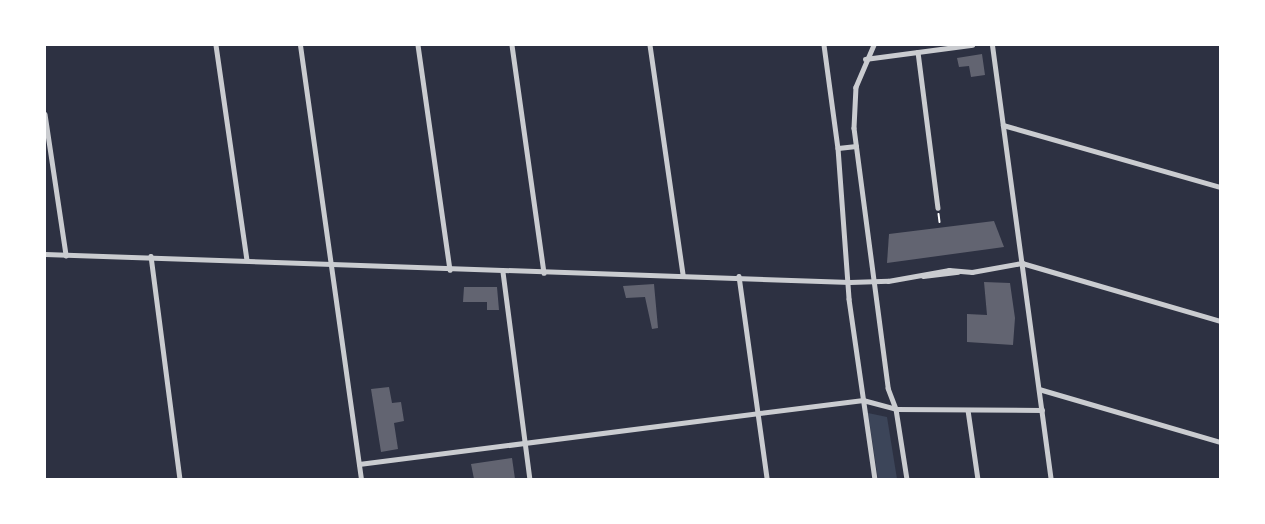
<!DOCTYPE html>
<html>
<head>
<meta charset="utf-8">
<style>
	body { margin:0 }
	#map { position:relative; width:1265px; height:524px; overflow:hidden; background:#2d3142; font-family:"PT Serif",serif }
	div>[style] { position:absolute }
	[style*='--x'] { left:calc(var(--x)*1px); top:calc(var(--y)*1px); width:calc(var(--w)*1px); rotate:calc(var(--a)*1deg) }
	.green>* { inset:0; background:#3c4559 }
	.building>* { inset:0; background:#626471 }
	.path>* { height:1.5px; margin:-0.75px; padding:0 0.75px; transform-origin:0.75px; border-radius:0.75px; background:#fff }
	.minor>* { height:4.5px; margin:-2.25px; padding:0 2.25px; transform-origin:2.25px; border-radius:2.25px; background:#caccd0 }
	.tertiary>* { height:5px; margin:-2.5px; padding:0 2.5px; transform-origin:2.5px; border-radius:2.5px; background:#caccd0 }
	span { translate:-50% -50%; white-space:nowrap; text-align:center; line-height:1.15; -webkit-text-stroke:4.5px #fff; paint-order:stroke }
	.frame { position:absolute; inset:0; border:46px solid #fff; pointer-events:none }
</style>
</head>
<body>
<div id="map">
	<div class="green">
		<i style="clip-path:polygon(868px 413px,887px 417px,897px 479px,878px 479px)"></i>
	</div>
	<div class="building">
		<i style="clip-path:polygon(982px 54px,985px 75px,971px 77px,969px 66px,959px 67px,957px 58px)"></i>
		<i style="clip-path:polygon(994px 221px,1004px 247px,887px 263px,889px 234px)"></i>
		<i style="clip-path:polygon(984px 282px,1010px 283px,1015px 318px,1013px 345px,967px 342px,967px 314px,987px 315px)"></i>
		<i style="clip-path:polygon(654px 284px,658px 328px,652px 329px,645px 297px,626px 298px,623px 286px)"></i>
		<i style="clip-path:polygon(464px 287px,497px 287px,499px 310px,487px 310px,487px 302px,463px 302px)"></i>
		<i style="clip-path:polygon(389px 387px,392px 403px,401px 402px,404px 421px,394px 423px,398px 449px,381px 452px,371px 389px)"></i>
		<i style="clip-path:polygon(512px 458px,515px 479px,474px 479px,471px 464px)"></i>
	</div>
	<div class="path">
		<i style="--x:939;--y:214;--w:8;--a:83"></i>
	</div>
	<div class="minor">
		<i style="--x:216;--y:45;--w:216;--a:81.8"></i>
		<i style="--x:418;--y:45;--w:227;--a:81.9"></i>
		<i style="--x:512;--y:45;--w:230;--a:82"></i>
		<i style="--x:650;--y:45;--w:232;--a:81.8"></i>
		<i style="--x:824;--y:45;--w:104;--a:82.3"></i>
		<i style="--x:838;--y:148;--w:151;--a:85.8"></i>
		<i style="--x:849;--y:299;--w:182;--a:81.8"></i>
		<i style="--x:874;--y:45;--w:46;--a:113.2"></i>
		<i style="--x:856;--y:87;--w:41;--a:92.8"></i>
		<i style="--x:854;--y:128;--w:262;--a:82.5"></i>
		<i style="--x:888;--y:388;--w:22;--a:69"></i>
		<i style="--x:896;--y:409;--w:71;--a:81.1"></i>
		<i style="--x:918;--y:52;--w:157;--a:82.7"></i>
		<i style="--x:865;--y:59;--w:108;--a:-7.5"></i>
		<i style="--x:45;--y:114;--w:143;--a:81.5"></i>
		<i style="--x:1003;--y:125;--w:226;--a:15.9"></i>
		<i style="--x:838;--y:148;--w:18;--a:-6"></i>
		<i style="--x:45;--y:254;--w:805;--a:1.99"></i>
		<i style="--x:850;--y:282;--w:38;--a:-2"></i>
		<i style="--x:888;--y:281;--w:62;--a:-10.2"></i>
		<i style="--x:949;--y:270;--w:23;--a:5"></i>
		<i style="--x:972;--y:272;--w:51;--a:-10.2"></i>
		<i style="--x:1022;--y:263;--w:206;--a:16.3"></i>
		<i style="--x:151;--y:256;--w:225;--a:82.6"></i>
		<i style="--x:503;--y:272;--w:209;--a:82.6"></i>
		<i style="--x:739;--y:276;--w:205;--a:82.1"></i>
		<i style="--x:923;--y:276;--w:35;--a:-7"></i>
		<i style="--x:1039;--y:389;--w:189;--a:16.3"></i>
		<i style="--x:968;--y:410;--w:70;--a:81.8"></i>
		<i style="--x:359;--y:464;--w:508;--a:-7.24"></i>
		<i style="--x:863;--y:400;--w:34;--a:15"></i>
		<i style="--x:896;--y:409;--w:146;--a:0.4"></i>
	</div>
	<div class="tertiary">
		<i style="--x:300;--y:45;--w:438;--a:82"></i>
		<i style="--x:992;--y:45;--w:438;--a:82.3"></i>
	</div>
	<div class="frame"></div>
</div>
</body>
</html>
